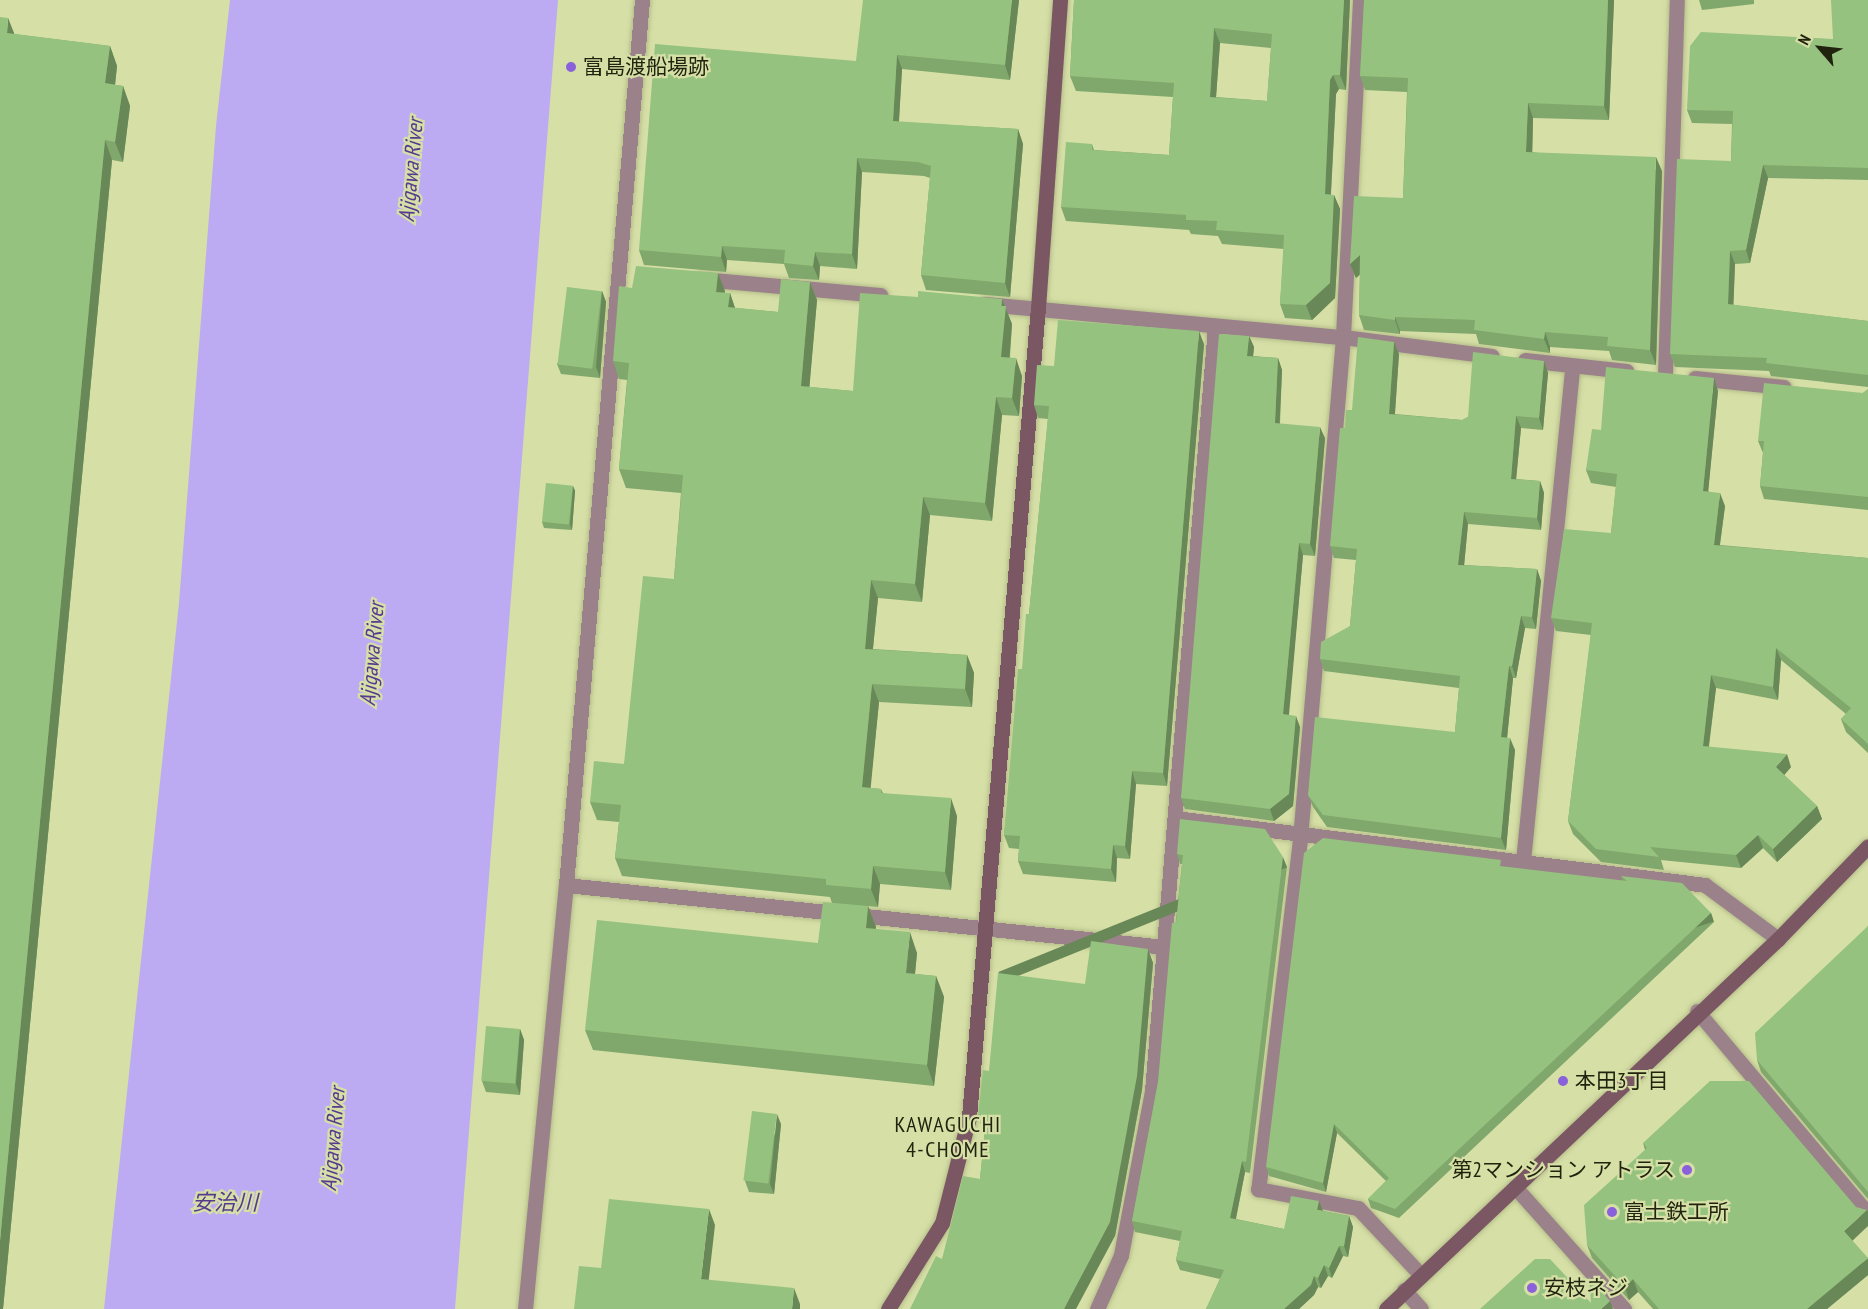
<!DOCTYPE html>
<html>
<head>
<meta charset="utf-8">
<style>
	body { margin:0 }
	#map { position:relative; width:1868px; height:1309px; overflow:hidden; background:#d6dfa6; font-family:"PT Sans Narrow","Noto Sans JP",sans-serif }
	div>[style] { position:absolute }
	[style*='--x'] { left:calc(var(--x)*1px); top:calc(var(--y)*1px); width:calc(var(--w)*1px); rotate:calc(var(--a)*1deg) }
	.water>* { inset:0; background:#bcaaf3 }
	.roads { filter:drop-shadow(0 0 2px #b5bd8a) drop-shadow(0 0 2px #b5bd8a) }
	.street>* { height:15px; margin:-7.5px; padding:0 7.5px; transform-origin:7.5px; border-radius:7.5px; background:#9a818a }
	.secondary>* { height:15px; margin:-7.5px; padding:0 7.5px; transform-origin:7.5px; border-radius:7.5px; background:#7b5764 }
	.wall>* { inset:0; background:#80a76c }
	.shaded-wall>* { inset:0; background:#688858; transform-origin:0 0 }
	.building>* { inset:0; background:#95c27e; transform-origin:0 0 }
	.dots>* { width:16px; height:16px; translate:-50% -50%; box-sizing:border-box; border:3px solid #d6dfa6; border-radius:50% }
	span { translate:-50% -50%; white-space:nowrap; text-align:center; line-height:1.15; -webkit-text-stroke:4.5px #d6dfa6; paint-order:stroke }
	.poi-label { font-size:21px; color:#20230d }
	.left { translate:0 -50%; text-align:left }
	.right { translate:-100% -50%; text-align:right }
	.water-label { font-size:22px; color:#563a8f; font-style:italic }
	.neighbourhood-label { font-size:22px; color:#20230d; letter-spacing:1.5px }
	.north { position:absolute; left:1790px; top:18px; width:60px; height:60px; -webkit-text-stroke:4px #d6dfa6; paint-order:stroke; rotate:298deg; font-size:16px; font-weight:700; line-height:24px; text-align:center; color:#20230d }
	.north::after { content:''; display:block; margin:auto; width:21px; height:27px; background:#20230d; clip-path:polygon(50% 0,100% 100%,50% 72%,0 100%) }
</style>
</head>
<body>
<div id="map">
	<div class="water">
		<i style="clip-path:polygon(230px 0,558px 0,455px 1309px,104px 1309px,179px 603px,216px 126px)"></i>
	</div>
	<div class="roads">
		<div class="street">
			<i style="--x:1360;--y:0;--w:337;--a:92.9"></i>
			<i style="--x:1343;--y:337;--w:496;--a:94.9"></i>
			<i style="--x:1301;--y:831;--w:361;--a:96.8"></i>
			<i style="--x:1258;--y:1189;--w:102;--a:10.8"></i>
			<i style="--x:1358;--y:1208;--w:92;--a:46.8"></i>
			<i style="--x:701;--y:279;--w:180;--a:5.1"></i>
			<i style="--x:985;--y:304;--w:360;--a:5.3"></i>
			<i style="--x:1343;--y:337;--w:150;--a:7.3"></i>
			<i style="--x:1525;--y:360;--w:102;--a:6.2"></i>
			<i style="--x:1665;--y:375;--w:375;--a:-88.2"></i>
			<i style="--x:1695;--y:378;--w:89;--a:5.8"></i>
			<i style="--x:1175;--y:818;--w:534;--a:7.2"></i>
			<i style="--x:1705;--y:885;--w:91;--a:36.5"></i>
			<i style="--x:1523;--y:861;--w:497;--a:-84.3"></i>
			<i style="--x:566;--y:885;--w:602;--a:5.91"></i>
			<i style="--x:1697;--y:1011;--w:265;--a:49.9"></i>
			<i style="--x:1515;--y:1187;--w:164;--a:48.2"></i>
			<i style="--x:1404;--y:1290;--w:25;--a:48"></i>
			<i style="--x:525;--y:1309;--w:426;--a:-84.5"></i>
			<i style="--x:566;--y:885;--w:888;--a:-85.09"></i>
			<i style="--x:1097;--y:1309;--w:59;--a:-66"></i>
			<i style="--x:1121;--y:1255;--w:167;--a:-79.3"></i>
			<i style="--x:1152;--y:1091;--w:767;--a:-85.29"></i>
		</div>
		<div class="secondary">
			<i style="--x:888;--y:1309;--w:102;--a:-57.9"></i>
			<i style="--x:942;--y:1223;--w:109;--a:-75.7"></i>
			<i style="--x:969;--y:1117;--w:812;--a:-85.13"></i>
			<i style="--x:1038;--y:308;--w:309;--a:-85.9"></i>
			<i style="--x:1386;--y:1309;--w:539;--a:-43.35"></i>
			<i style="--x:1778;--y:939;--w:129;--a:-45.9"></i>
		</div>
	</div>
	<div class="wall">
		<i style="clip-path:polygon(1019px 0,1010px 80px,902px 69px,899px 122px,1018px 129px,1023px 144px,1010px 297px,926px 290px,921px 275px,930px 178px,924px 176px,862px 172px,857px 269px,820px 266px,819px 280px,789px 278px,784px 264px,727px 260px,726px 272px,644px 265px,639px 250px,856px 61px)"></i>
		<i style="clip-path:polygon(evenodd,1074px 0,1350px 0,1346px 90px,1339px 89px,1336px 94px,1331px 195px,1334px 195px,1340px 209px,1335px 298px,1312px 320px,1285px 318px,1280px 304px,1284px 249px,1222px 244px,1218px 236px,1191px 234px,1189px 230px,1066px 221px,1061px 207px,1092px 144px,1094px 150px,1169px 155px,1173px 97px,1076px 91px,1070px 76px,1074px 0,1220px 43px,1271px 48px,1267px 101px,1216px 97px,1220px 43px)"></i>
		<i style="clip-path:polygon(1364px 0,1614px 0,1609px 120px,1533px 118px,1532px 152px,1662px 171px,1656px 365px,1612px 360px,1609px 351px,1550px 347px,1550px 353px,1479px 344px,1476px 334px,1400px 331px,1400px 334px,1364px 330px,1359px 315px,1360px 275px,1356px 278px,1350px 264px,1403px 198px,1407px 92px,1365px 90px,1360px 76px)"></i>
		<i style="clip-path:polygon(1699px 0,1754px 0,1754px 4px,1702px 10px)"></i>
		<i style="clip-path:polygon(1868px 0,1868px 180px,1768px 178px,1750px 263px,1735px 264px,1733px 305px,1868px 321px,1868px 387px,1771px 376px,1769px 371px,1675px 367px,1670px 354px,1731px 161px,1732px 124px,1692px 123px,1687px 110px,1833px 39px)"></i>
		<i style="clip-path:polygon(8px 18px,14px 34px,110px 46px,117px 66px,115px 85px,123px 86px,130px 106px,123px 162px,112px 160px,3px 1309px,0 1309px)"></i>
		<i style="clip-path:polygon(718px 273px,724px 293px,730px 293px,735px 308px,778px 312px,810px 282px,817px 300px,809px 387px,853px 391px,918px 297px,1002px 299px,1012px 324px,1010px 357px,1022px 376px,1019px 416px,1002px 415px,992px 521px,930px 515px,922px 602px,878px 598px,873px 649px,967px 655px,974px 673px,972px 707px,879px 702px,870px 788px,881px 789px,883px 793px,957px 816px,951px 890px,880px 884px,878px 907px,868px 906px,876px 927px,875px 929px,917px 953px,915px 974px,936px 976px,944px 997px,934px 1086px,593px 1050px,585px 1030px,818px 943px,832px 903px,830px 897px,622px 876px,615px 858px,619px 822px,597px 820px,590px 802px,624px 764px,674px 579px,681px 493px,626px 488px,619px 469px,627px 380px,619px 379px,613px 361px,632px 288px)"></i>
		<i style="clip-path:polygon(602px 291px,606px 302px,600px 378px,561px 374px,557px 364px)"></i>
		<i style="clip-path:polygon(1249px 336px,1254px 347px,1253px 356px,1278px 358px,1282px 370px,1280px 424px,1325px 438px,1315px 556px,1303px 555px,1292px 674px,1288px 715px,1300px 727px,1293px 806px,1274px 821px,1185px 809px,1181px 798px)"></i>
		<i style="clip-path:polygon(1394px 342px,1399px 354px,1395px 414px,1462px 420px,1468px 417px,1544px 361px,1548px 373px,1543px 430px,1521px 428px,1516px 479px,1540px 481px,1544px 493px,1541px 530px,1468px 524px,1464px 565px,1537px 569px,1541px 581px,1536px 629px,1525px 628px,1516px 678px,1513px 678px,1507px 738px,1515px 750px,1506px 850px,1327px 827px,1313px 807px,1308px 795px,1455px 732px,1459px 688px,1324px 671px,1320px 659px,1350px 626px,1356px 560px,1334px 558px,1330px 546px,1345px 428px,1352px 410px)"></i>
		<i style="clip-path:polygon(1204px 344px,1167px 786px,1136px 784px,1130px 859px,1117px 858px,1116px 882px,1023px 874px,1018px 861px,1019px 849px,1009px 848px,1004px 835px,1029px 614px,1048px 419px,1038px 418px,1034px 405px,1054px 366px)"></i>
		<i style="clip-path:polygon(1868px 389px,1868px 510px,1764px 499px,1760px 486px,1763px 453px,1758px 441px,1863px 393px)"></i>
		<i style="clip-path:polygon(1718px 391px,1708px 491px,1725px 506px,1720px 545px,1868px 558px,1868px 753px,1846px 732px,1841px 719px,1846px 714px,1781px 660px,1778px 700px,1716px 688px,1709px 747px,1791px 767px,1784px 775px,1817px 806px,1822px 819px,1777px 862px,1763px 848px,1741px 868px,1661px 860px,1664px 870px,1601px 862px,1573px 834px,1568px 821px,1591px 635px,1556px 631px,1551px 618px,1611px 533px,1616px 487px,1591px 483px,1586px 470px,1601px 430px)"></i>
		<i style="clip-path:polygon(573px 486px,575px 491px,572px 530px,544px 528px,542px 522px)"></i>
		<i style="clip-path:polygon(1177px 854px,1287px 867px,1250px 1173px,1245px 1172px,1236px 1219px,1284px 1229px,1323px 1211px,1349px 1216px,1353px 1227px,1348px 1257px,1343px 1256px,1332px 1278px,1328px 1276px,1321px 1288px,1318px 1287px,1314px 1295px,1299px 1309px,1206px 1309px,1220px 1279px,1180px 1270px,1176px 1260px,1180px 1241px,1135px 1232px,1132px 1221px,1158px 1082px,1182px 864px,1180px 864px)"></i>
		<i style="clip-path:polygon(1503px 867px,1623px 881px,1621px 876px,1711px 913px,1714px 922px,1399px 1218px,1371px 1208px,1368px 1199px,1386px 1181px,1337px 1133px,1326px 1192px,1269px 1176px,1266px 1167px)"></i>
		<i style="clip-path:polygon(1868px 926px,1868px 1199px,1761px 1072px,1757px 1060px)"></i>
		<i style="clip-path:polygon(1148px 949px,1153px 963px,1142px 1090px,1115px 1236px,942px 1259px,980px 1179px,985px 1130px,983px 1129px,978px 1116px,989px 1071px,1085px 984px)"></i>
		<i style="clip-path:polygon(520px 1029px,524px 1040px,520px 1095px,486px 1092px,482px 1081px)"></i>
		<i style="clip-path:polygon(781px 1124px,774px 1194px,749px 1192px,745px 1181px)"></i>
		<i style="clip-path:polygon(1643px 1143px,1852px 1240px,1868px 1275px,1827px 1309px,1653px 1309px,1638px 1292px,1629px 1300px,1592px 1258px,1587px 1245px,1645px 1150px)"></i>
	</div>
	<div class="shaded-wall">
		<i style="clip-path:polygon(1012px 0,1019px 0,1010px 80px,1005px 65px)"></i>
		<i style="clip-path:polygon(1344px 0,1350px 0,1346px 90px,1340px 75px)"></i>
		<i style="clip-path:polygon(1608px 0,1614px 0,1609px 120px,1604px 106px)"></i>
		<i style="clip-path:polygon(8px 18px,16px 38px,7px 33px)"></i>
		<i style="clip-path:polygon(1214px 28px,1220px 43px,1215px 111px,1210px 97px)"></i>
		<i style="clip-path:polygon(110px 46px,117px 66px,113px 104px,105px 83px)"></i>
		<i style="clip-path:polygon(897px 55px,902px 69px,898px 136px,893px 121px)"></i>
		<i style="clip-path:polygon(1333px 75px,1339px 89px,1336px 94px,1330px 209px,1325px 194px,1330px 80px)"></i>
		<i style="clip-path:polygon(123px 86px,130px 106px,123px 162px,115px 142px)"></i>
		<i style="clip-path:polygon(1528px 103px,1533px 118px,1532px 166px,1526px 152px)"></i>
		<i style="clip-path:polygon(1018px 129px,1023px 144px,1010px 297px,1005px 283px)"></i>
		<i style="clip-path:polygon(105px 140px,112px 160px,3px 1309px,0 1309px,0 1241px)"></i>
		<i style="clip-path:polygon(1656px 157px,1662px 171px,1656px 365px,1650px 350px)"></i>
		<i style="clip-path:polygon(857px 158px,862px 172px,857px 269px,852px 254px)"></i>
		<i style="clip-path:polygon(1763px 165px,1768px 178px,1750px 263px,1746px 250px)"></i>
		<i style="clip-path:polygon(1334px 195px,1340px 209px,1335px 298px,1312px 320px,1306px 305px)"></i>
		<i style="clip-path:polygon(722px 246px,727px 260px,726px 272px,721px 257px)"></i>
		<i style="clip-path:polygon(1730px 251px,1735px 264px,1733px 317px,1728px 304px)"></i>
		<i style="clip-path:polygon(815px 252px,820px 266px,819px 280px,813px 266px)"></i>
		<i style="clip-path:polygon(1360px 255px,1365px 269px,1356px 278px,1350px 264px)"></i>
		<i style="clip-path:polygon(718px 273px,725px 291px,723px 310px,716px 292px)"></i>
		<i style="clip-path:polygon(810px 282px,817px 300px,808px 404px,801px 386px)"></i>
		<i style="clip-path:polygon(602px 291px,606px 302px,600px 378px,596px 367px)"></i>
		<i style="clip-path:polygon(730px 293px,736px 311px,728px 307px)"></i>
		<i style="clip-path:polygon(1002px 299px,1012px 324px,1008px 375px,1001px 357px)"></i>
		<i style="clip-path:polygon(1395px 317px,1400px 331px,1400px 334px,1395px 320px)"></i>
		<i style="clip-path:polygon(1199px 331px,1204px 344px,1167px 786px,1163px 773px)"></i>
		<i style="clip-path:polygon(1545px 332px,1550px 347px,1550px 353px,1544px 339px)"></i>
		<i style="clip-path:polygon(1249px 336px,1254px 347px,1252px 367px,1247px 356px)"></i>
		<i style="clip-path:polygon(1394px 342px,1399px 354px,1394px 426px,1389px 414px)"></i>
		<i style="clip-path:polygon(1016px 358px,1022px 376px,1019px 416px,1012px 398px)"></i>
		<i style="clip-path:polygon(1278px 358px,1282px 370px,1279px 435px,1275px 423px)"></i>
		<i style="clip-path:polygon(1544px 361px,1548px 373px,1543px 430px,1539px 418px)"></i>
		<i style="clip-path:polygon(1714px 378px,1718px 391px,1707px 504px,1703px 491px)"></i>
		<i style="clip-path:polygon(996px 397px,1002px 415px,992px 521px,985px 503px)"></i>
		<i style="clip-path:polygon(1516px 416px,1521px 428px,1515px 491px,1511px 479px)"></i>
		<i style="clip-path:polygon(1320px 427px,1325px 438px,1315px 556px,1310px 544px)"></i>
		<i style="clip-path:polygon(1540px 481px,1544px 493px,1541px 530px,1537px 518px)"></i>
		<i style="clip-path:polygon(573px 486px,575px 491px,572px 530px,570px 525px)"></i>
		<i style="clip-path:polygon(1720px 493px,1725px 506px,1718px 558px,1714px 545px)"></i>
		<i style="clip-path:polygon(923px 497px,930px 515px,922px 602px,915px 584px)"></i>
		<i style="clip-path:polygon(1464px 512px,1468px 524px,1463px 577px,1458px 565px)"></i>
		<i style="clip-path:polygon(1299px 543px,1303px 555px,1288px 726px,1283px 714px)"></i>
		<i style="clip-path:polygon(1537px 569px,1541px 581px,1536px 629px,1532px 617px)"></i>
		<i style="clip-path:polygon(871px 580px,878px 598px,871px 667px,865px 649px)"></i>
		<i style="clip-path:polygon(1521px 616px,1525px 628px,1516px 678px,1512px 666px)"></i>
		<i style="clip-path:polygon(1776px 648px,1781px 660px,1778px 700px,1773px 687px)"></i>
		<i style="clip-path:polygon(967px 655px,974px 673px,972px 707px,965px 689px)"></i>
		<i style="clip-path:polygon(1509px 666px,1513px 678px,1506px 749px,1501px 737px)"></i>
		<i style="clip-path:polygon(1711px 675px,1716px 688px,1707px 759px,1703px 746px)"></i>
		<i style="clip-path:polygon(872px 684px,879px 702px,869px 805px,862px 787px)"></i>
		<i style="clip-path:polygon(1296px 716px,1300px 727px,1293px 806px,1274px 821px,1270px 809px)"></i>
		<i style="clip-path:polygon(1510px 738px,1515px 750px,1506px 850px,1501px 838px)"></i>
		<i style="clip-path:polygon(1787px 754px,1791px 767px,1780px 780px,1776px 767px)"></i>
		<i style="clip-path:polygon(1132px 771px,1136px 784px,1130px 859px,1125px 846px)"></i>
		<i style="clip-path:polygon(951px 798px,957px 816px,951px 890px,945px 872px)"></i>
		<i style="clip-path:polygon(1817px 806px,1822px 819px,1777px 862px,1773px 849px)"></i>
		<i style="clip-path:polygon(1758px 835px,1763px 848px,1741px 868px,1736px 855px)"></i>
		<i style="clip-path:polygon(1113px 845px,1117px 858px,1116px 882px,1111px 869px)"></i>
		<i style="left:1283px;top:857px;width:11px;height:307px;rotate:68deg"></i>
		<i style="clip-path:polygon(873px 866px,880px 884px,878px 907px,871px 889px)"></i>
		<i style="clip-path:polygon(868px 906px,876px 927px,873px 948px,866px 928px)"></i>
		<i style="left:1711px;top:913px;width:9px;height:433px;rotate:72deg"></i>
		<i style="clip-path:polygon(910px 932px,917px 953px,913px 994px,906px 973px)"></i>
		<i style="clip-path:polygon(1148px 949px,1153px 963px,1142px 1090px,1115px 1236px,1076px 1309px,1064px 1309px)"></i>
		<i style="clip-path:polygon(936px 976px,944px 997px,934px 1086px,927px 1065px)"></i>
		<i style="clip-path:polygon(520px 1029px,524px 1040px,520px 1095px,516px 1084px)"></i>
		<i style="clip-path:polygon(777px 1114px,781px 1124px,774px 1194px,770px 1184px)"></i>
		<i style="clip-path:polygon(1334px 1124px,1337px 1133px,1326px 1192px,1323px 1183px)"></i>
		<i style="clip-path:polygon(1242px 1161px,1245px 1172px,1234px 1228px,1230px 1218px)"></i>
		<i style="clip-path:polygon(1319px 1201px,1323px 1211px,1317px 1210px)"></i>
		<i style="clip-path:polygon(709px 1209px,715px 1225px,707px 1295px,701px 1279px)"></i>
		<i style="clip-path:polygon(1867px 1210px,1868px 1212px,1868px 1226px,1849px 1244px,1844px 1231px)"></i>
		<i style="clip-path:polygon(1349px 1216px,1353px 1227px,1348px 1257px,1344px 1246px)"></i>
		<i style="clip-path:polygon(1339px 1246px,1343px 1256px,1332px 1278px,1329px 1268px)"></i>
		<i style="clip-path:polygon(1868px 1258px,1868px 1275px,1827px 1309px,1807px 1309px)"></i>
		<i style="clip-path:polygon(1324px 1265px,1328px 1276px,1321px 1288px,1318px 1278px)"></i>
		<i style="clip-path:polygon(1314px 1276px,1318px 1287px,1314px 1295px,1299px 1309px,1284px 1309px)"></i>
		<i style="clip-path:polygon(1633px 1279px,1638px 1292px,1629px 1300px,1625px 1287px)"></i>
		<i style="clip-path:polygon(794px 1288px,800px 1304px,800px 1309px,792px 1309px)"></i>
		<i style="clip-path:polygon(1610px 1301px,1613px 1309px,1601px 1309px)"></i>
	</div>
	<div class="building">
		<i style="clip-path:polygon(863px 0,1012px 0,1005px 65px,897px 55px,893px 121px,1018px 129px,1005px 283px,921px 275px,931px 166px,918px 162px,857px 158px,852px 254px,815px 252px,813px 266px,784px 263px,785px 250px,722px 246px,721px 257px,639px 250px,655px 44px,856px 61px)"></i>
		<i style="clip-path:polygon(evenodd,1074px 0,1344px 0,1340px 75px,1333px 75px,1330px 80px,1325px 194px,1334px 195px,1330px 283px,1306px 305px,1280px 304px,1284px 235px,1216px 230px,1217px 221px,1186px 220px,1186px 215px,1061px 207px,1066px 142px,1092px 144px,1092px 150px,1169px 155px,1174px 83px,1070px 76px,1074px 0,1214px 28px,1272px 34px,1267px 101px,1210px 97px,1214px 28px)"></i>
		<i style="clip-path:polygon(1364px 0,1608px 0,1604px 106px,1528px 103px,1526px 152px,1656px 157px,1650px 350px,1607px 346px,1608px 337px,1545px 332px,1544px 339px,1474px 330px,1475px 320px,1395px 317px,1395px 320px,1359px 315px,1360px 255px,1350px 264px,1354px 196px,1403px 198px,1408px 78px,1360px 76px)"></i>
		<i style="clip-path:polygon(1831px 0,1868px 0,1868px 168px,1763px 165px,1746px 250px,1730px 251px,1728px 304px,1868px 321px,1868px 375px,1766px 363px,1767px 358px,1670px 354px,1677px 159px,1731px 161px,1733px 111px,1687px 110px,1690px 46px,1701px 32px,1833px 39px)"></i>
		<i style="clip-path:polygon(0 17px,8px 18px,7px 33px,110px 46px,105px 83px,123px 86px,115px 142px,105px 140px,0 1241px)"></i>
		<i style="clip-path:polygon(636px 266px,718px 273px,716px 292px,730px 293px,728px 307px,778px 312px,781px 279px,810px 282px,801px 386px,853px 391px,860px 293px,918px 297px,918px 291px,1002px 299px,1001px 306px,1006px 306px,1001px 357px,1016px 358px,1012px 398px,996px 397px,985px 503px,923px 497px,915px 584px,871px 580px,865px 649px,967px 655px,965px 689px,872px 684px,862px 787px,881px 789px,881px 793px,951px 798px,945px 872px,873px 866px,871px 889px,826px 885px,826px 879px,615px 858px,621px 805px,590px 802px,594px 761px,624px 764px,643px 576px,674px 579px,683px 475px,619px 469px,629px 363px,613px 361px,619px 286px,632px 288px)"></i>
		<i style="left:567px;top:287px;width:35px;height:78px;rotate:7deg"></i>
		<i style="clip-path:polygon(1058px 320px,1199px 331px,1163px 773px,1132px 771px,1125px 846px,1113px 845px,1111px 869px,1018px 861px,1020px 836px,1004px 835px,1018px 669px,1022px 669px,1026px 614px,1029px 614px,1049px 406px,1034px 405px,1037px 365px,1054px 366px)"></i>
		<i style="clip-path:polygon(1219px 334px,1249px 336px,1247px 356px,1278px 358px,1275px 423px,1320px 427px,1310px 544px,1299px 543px,1288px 662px,1283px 714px,1296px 716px,1289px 794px,1270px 809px,1181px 798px)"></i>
		<i style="clip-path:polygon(1358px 337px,1394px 342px,1389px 414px,1462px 420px,1468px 417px,1473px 352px,1544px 361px,1539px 418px,1516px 416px,1511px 479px,1540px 481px,1537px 518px,1464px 512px,1458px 565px,1537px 569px,1532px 617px,1521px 616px,1512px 666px,1509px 666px,1501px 737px,1510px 738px,1501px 838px,1323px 815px,1308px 795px,1315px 717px,1455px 732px,1460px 676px,1320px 659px,1321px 642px,1350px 626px,1357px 549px,1330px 546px,1340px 428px,1345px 428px,1346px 410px,1352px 410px)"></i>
		<i style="clip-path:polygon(1606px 367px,1714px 378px,1703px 491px,1720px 493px,1714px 545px,1868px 558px,1868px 744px,1841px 719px,1851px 708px,1776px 648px,1773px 687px,1711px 675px,1703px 746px,1787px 754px,1776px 767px,1817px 806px,1773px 849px,1758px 835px,1736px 855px,1650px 847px,1659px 857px,1596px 849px,1568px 821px,1592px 623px,1551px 618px,1564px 529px,1611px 533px,1617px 474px,1586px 470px,1592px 429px,1601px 430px)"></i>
		<i style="clip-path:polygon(1764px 383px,1863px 393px,1868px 389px,1868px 497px,1760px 486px,1764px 441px,1758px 441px)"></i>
		<i style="left:546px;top:483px;width:27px;height:39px;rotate:6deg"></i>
		<i style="clip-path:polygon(1180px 819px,1265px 829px,1283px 857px,1246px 1162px,1242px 1161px,1230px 1218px,1284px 1229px,1291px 1196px,1319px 1201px,1317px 1210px,1349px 1216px,1344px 1246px,1339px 1246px,1329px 1268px,1324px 1265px,1318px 1278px,1314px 1276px,1311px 1285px,1284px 1309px,1206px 1309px,1224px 1270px,1176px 1260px,1182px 1231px,1132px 1221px,1158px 1082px,1172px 923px,1176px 923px,1183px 855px,1177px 854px)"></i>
		<i style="clip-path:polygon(1323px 838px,1501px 860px,1500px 866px,1627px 881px,1621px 876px,1682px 883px,1711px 913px,1395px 1209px,1368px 1199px,1389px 1178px,1334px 1124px,1323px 1183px,1266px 1167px,1304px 853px)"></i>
		<i style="clip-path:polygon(823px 902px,868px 906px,866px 928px,910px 932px,906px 973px,936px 976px,927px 1065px,585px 1030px,597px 920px,818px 943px)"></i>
		<i style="clip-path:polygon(1868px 926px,1868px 1192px,1757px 1060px,1755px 1033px)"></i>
		<i style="clip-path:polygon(1091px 941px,1148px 949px,1137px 1076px,1110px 1222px,1064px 1309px,910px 1309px,936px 1256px,942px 1259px,963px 1176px,980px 1179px,986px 1117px,978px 1116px,983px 1070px,989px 1071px,998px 973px,1085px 984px)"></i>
		<i style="left:486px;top:1026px;width:34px;height:55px;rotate:5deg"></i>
		<i style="clip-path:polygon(1710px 1081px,1749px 1081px,1856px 1207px,1867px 1210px,1844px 1231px,1868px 1258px,1807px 1309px,1659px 1309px,1633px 1279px,1625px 1287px,1587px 1245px,1584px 1205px,1647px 1148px,1643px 1143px)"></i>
		<i style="left:752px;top:1111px;width:25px;height:70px;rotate:7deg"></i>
		<i style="clip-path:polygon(609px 1199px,709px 1209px,701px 1279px,794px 1288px,792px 1309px,574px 1309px,579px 1266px,601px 1268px)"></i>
		<i style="clip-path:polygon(1535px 1259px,1550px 1259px,1591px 1303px,1589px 1277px,1610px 1301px,1601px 1309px,1480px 1309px)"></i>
	</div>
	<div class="dots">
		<i style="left:571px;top:67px;background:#8861db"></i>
		<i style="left:1563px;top:1081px;background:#8861db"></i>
		<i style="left:1687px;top:1170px;background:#8861db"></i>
		<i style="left:1612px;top:1212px;background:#8861db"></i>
		<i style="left:1532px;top:1288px;background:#8861db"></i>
	</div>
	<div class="poi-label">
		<span class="left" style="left:583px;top:67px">富島渡船場跡</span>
		<span class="left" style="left:1575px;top:1081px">本田3丁目</span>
		<span class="right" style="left:1675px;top:1170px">第2マンション アトラス</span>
		<span class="left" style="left:1624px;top:1212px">富士鉄工所</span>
		<span class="left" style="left:1544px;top:1288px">安枝ネジ</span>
	</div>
	<div class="water-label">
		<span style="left:411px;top:170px;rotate:-85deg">Ajigawa River</span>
		<span style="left:372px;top:654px;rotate:-85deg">Ajigawa River</span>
		<span style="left:333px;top:1139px;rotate:-85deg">Ajigawa River</span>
		<span style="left:225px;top:1203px">安治川</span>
	</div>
	<div class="neighbourhood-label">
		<span style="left:948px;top:1137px">KAWAGUCHI<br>4-CHOME</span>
	</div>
	<div class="north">N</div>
</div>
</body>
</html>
